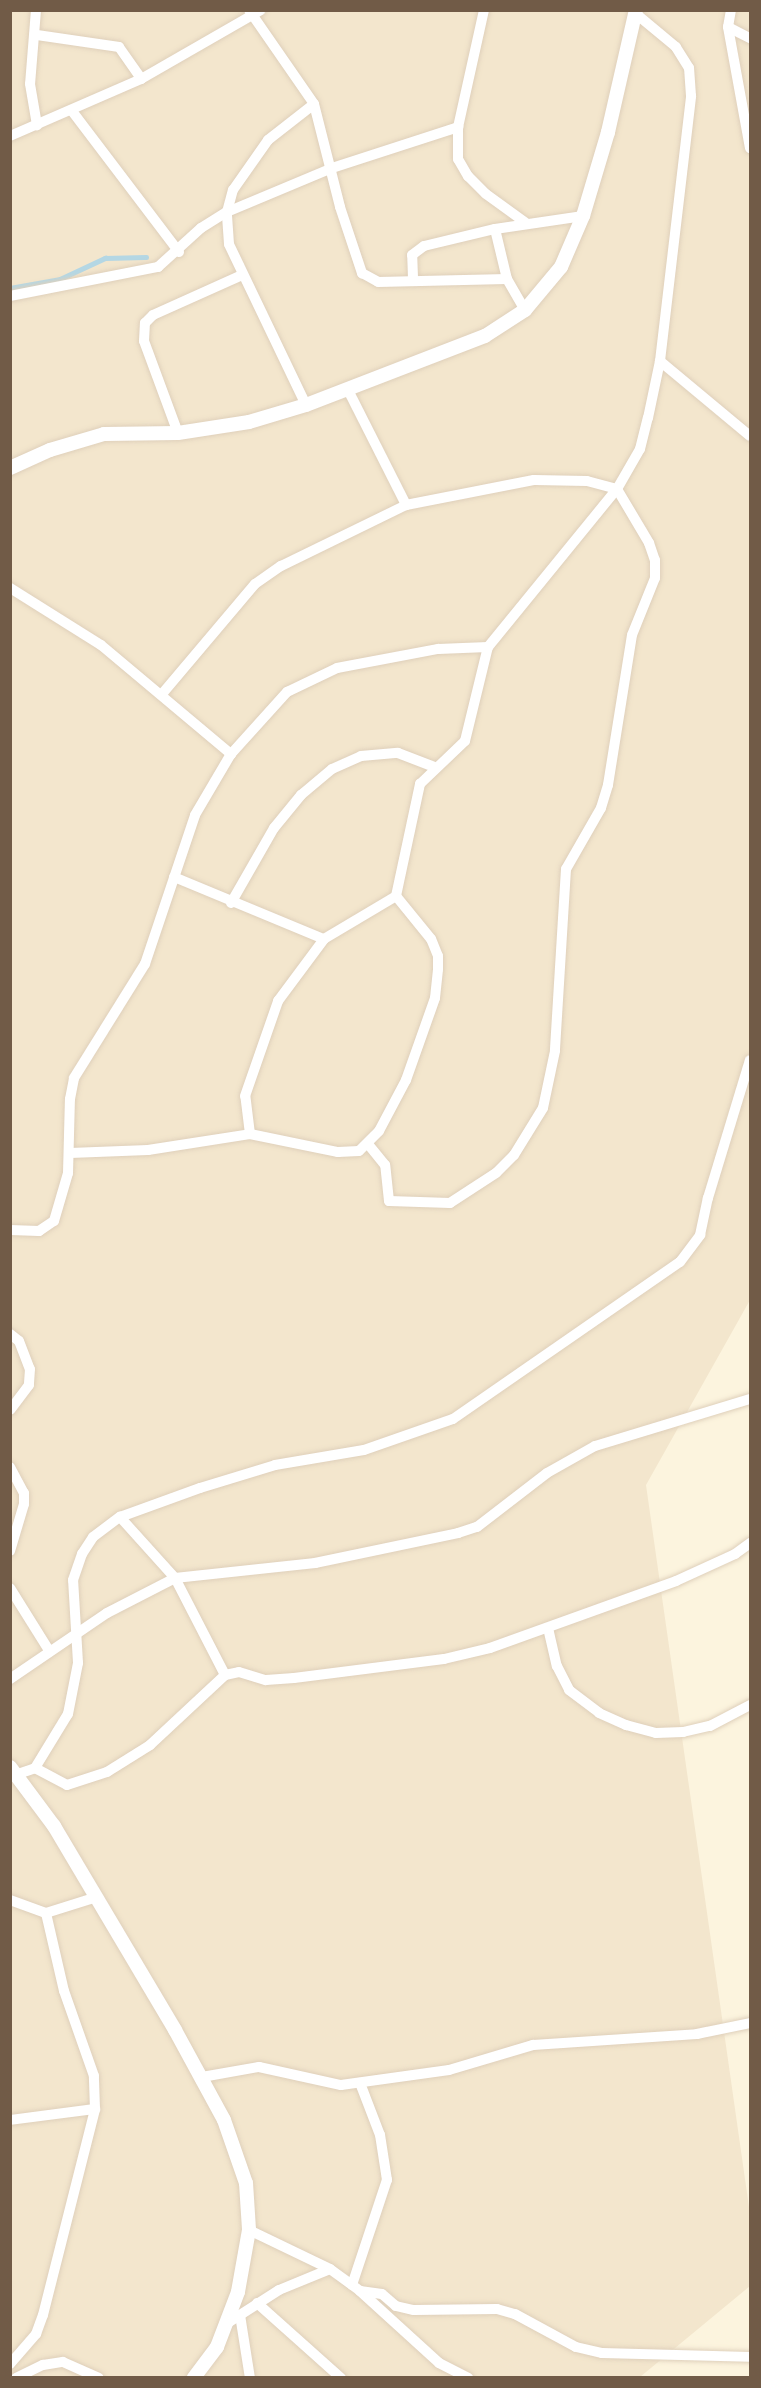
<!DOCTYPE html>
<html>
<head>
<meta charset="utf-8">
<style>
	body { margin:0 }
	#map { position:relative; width:761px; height:2388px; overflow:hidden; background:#fcf4de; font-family:"Nunito Sans",sans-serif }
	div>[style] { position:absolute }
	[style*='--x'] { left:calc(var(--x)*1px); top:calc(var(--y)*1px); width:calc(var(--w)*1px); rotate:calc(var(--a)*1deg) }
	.residential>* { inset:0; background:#f3e6cd }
	.stream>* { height:4.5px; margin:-2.25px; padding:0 2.25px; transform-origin:2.25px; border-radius:2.25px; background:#b4d7e4 }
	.roads { filter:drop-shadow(0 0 2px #dfd0bb) drop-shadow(0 0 2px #dfd0bb) }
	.minor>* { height:10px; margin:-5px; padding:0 5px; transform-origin:5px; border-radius:5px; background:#fff }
	.tertiary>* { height:14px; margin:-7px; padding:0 7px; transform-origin:7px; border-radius:7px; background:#fff }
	span { translate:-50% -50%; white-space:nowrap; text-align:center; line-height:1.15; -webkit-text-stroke:4.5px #fff8e4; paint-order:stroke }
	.frame { position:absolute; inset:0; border:12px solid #715b47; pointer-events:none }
</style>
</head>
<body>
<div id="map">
	<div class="residential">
		<i style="clip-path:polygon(11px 11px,750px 11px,750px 1300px,646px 1485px,750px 2214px,750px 2286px,640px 2377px,11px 2378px)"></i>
	</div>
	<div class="stream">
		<i style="--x:10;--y:288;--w:51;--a:-10.2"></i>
		<i style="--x:60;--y:279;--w:50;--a:-25"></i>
		<i style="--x:105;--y:258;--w:41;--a:-1.4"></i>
	</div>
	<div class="roads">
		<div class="minor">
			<i style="--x:36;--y:10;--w:74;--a:94.6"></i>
			<i style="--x:30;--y:84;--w:42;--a:80.3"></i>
			<i style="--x:249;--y:10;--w:114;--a:55.3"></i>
			<i style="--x:314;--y:104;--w:106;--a:75.8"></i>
			<i style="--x:340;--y:207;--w:70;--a:71.6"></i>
			<i style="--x:362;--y:273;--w:18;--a:29"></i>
			<i style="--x:378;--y:282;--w:129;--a:-1.3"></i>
			<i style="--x:484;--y:10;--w:120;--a:102.5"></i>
			<i style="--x:458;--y:127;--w:32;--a:90"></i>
			<i style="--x:458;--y:159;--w:20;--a:60"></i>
			<i style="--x:468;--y:176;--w:25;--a:45"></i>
			<i style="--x:486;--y:194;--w:49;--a:35.9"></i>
			<i style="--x:731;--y:10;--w:17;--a:100"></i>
			<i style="--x:728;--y:27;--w:123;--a:79.7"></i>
			<i style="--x:728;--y:27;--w:25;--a:27"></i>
			<i style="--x:37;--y:35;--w:83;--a:8.3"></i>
			<i style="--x:119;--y:47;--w:39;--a:55"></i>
			<i style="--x:72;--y:111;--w:177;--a:52.8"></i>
			<i style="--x:10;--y:136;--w:143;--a:-23.5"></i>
			<i style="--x:141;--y:79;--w:138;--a:-29.9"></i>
			<i style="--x:495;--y:229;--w:51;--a:76.5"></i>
			<i style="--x:507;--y:279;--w:36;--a:60"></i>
			<i style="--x:413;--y:278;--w:23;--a:-92"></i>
			<i style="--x:412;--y:255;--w:15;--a:-37"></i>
			<i style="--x:424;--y:246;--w:73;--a:-13.5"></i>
			<i style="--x:495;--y:229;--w:89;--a:-8.4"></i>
			<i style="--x:10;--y:296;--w:151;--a:-11.1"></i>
			<i style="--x:158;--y:267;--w:58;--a:-42.2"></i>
			<i style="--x:201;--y:228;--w:31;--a:-32"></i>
			<i style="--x:227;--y:212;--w:114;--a:-22.7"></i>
			<i style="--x:332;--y:168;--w:133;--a:-18"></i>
			<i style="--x:660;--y:361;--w:117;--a:39.8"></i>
			<i style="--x:348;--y:390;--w:129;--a:63.2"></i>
			<i style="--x:306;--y:405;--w:178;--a:-115.6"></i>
			<i style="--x:229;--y:244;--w:32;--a:-94"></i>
			<i style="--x:227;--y:212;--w:23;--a:-75"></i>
			<i style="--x:233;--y:190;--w:61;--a:-55"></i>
			<i style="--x:268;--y:140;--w:58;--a:-38"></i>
			<i style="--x:178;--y:433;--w:98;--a:-110.3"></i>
			<i style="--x:144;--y:341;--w:18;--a:-87"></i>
			<i style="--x:145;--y:323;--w:11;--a:-45"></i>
			<i style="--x:153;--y:315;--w:98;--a:-24.2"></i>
			<i style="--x:10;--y:588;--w:107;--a:32.1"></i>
			<i style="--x:101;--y:645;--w:170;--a:40"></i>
			<i style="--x:162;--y:694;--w:144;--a:-49.8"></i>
			<i style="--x:255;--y:584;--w:32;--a:-35"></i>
			<i style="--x:281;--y:566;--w:139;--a:-26"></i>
			<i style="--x:406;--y:505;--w:130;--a:-11.1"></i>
			<i style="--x:534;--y:480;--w:53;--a:1.1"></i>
			<i style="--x:587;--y:481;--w:31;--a:15"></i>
			<i style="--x:617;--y:489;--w:63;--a:59.3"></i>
			<i style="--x:649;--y:543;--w:18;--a:71"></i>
			<i style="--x:655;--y:560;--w:18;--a:90"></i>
			<i style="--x:655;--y:578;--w:61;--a:112"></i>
			<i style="--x:632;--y:635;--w:152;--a:99.1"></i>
			<i style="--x:608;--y:785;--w:24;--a:107"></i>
			<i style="--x:601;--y:808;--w:70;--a:119.8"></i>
			<i style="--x:566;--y:869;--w:182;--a:93.5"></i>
			<i style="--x:555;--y:1051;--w:58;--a:101.9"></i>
			<i style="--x:543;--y:1108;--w:55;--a:121.7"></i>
			<i style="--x:514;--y:1155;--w:25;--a:135"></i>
			<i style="--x:496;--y:1173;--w:55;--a:146.9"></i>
			<i style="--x:450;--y:1203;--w:61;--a:-178.1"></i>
			<i style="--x:389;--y:1201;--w:36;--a:-96"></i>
			<i style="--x:385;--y:1165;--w:26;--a:-129"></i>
			<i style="--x:174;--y:877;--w:162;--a:22.5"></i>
			<i style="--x:231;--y:903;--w:86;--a:-60.2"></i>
			<i style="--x:274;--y:828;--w:43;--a:-50.7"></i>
			<i style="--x:301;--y:795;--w:40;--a:-40"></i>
			<i style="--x:332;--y:769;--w:32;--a:-24"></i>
			<i style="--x:361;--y:756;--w:37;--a:-5"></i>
			<i style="--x:398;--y:753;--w:39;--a:21"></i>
			<i style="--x:250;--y:1134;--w:38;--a:-97"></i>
			<i style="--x:245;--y:1096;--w:101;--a:-70.8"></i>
			<i style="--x:278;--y:1001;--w:77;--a:-53.4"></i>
			<i style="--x:324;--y:939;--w:84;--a:-30.8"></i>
			<i style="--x:70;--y:1153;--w:78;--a:-2.2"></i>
			<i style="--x:148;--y:1150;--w:103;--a:-8.9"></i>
			<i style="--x:250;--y:1134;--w:90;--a:11.6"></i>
			<i style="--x:338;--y:1152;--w:21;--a:-3"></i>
			<i style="--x:359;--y:1151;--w:28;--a:-45"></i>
			<i style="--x:379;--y:1131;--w:58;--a:-62.1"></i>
			<i style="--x:406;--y:1080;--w:87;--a:-70.5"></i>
			<i style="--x:435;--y:998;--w:29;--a:-84"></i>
			<i style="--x:438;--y:969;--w:13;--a:-90"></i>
			<i style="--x:438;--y:956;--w:18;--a:-112"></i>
			<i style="--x:431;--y:939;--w:55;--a:-129.1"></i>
			<i style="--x:396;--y:896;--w:115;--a:-77.9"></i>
			<i style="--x:420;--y:784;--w:62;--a:-43.7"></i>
			<i style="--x:465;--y:741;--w:97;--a:-76.3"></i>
			<i style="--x:488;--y:647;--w:204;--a:-50.8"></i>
			<i style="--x:617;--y:489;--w:46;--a:-60.1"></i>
			<i style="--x:640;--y:449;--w:32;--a:-76"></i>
			<i style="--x:648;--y:418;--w:58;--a:-78.1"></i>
			<i style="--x:660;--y:361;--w:267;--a:-83.3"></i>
			<i style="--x:691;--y:96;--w:28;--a:-94"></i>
			<i style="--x:689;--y:68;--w:25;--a:-122"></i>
			<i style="--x:676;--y:47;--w:53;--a:-140.3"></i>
			<i style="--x:10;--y:1230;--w:29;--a:2"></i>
			<i style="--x:39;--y:1231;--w:18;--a:-34"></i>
			<i style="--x:54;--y:1221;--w:50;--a:-73.7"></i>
			<i style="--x:68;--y:1173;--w:74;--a:-88.5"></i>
			<i style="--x:70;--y:1099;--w:21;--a:-79"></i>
			<i style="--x:74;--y:1078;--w:134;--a:-58.1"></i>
			<i style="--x:145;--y:964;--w:157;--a:-71.4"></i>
			<i style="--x:195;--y:815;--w:71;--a:-59.5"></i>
			<i style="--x:231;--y:754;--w:84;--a:-47.9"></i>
			<i style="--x:287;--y:692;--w:55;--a:-25.6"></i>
			<i style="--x:337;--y:668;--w:103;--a:-10.7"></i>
			<i style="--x:438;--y:649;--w:50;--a:-2.3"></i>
			<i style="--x:10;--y:1334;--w:11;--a:38"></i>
			<i style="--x:19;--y:1341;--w:30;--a:69"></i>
			<i style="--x:30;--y:1369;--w:16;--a:94"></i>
			<i style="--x:29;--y:1385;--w:31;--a:127"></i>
			<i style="--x:10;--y:1467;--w:30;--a:62"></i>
			<i style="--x:24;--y:1493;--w:11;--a:90"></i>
			<i style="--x:24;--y:1504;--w:49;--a:106.6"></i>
			<i style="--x:120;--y:1517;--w:82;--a:48"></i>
			<i style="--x:175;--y:1578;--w:109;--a:62.7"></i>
			<i style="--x:10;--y:1588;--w:75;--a:58"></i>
			<i style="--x:548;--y:1628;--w:39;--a:77"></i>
			<i style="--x:557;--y:1666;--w:27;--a:63"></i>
			<i style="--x:569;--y:1690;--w:38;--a:37"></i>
			<i style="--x:599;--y:1713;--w:30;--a:24"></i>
			<i style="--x:626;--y:1725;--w:31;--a:15"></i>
			<i style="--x:656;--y:1733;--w:27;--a:-2"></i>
			<i style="--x:683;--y:1732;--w:28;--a:-13"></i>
			<i style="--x:710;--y:1726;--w:45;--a:-27.7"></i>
			<i style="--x:10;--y:1679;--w:117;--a:-34.2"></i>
			<i style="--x:107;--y:1613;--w:76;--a:-27.2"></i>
			<i style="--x:175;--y:1578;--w:141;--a:-6.1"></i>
			<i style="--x:315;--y:1563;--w:146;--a:-11.8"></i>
			<i style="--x:458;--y:1533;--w:20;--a:-18"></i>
			<i style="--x:477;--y:1527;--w:88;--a:-37.6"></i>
			<i style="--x:547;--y:1473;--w:55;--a:-29.4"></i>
			<i style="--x:595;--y:1446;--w:162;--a:-16.9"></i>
			<i style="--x:35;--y:1768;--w:63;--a:-58.6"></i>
			<i style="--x:68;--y:1714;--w:52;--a:-78.9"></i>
			<i style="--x:78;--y:1663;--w:83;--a:-93.4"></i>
			<i style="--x:73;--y:1580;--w:28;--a:-71"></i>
			<i style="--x:82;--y:1554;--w:20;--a:-57"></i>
			<i style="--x:93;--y:1537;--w:34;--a:-37"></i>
			<i style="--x:120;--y:1517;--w:85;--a:-19.9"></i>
			<i style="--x:200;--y:1488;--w:78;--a:-17"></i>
			<i style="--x:275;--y:1465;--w:90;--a:-9.6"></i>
			<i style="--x:364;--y:1450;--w:94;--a:-19.2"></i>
			<i style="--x:453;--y:1419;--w:276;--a:-34.7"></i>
			<i style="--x:680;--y:1262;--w:34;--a:-53"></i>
			<i style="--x:700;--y:1235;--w:38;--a:-78"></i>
			<i style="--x:708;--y:1198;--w:144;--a:-73.1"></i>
			<i style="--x:15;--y:1775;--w:21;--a:-19"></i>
			<i style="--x:35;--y:1768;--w:36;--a:28"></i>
			<i style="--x:67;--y:1785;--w:42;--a:-18"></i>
			<i style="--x:107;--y:1772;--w:51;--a:-32.1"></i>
			<i style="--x:150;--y:1745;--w:103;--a:-43"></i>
			<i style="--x:225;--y:1675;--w:14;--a:-12"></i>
			<i style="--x:239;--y:1672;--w:28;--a:17"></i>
			<i style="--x:266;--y:1680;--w:28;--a:-4"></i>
			<i style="--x:294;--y:1678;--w:151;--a:-7.2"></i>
			<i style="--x:444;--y:1659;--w:47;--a:-13.4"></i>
			<i style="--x:490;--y:1648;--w:198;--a:-19.8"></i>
			<i style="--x:676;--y:1581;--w:65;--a:-24.6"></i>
			<i style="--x:735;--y:1554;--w:19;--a:-36"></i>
			<i style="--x:10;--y:1900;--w:38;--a:20"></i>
			<i style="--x:46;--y:1913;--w:50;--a:-17.4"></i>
			<i style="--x:202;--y:2077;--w:58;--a:-10"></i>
			<i style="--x:259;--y:2067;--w:84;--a:12.4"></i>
			<i style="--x:341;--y:2085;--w:109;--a:-7.9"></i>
			<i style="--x:449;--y:2070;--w:88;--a:-16.6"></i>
			<i style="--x:533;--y:2045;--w:164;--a:-3.8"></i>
			<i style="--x:697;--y:2034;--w:54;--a:-11.7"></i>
			<i style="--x:10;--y:2120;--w:86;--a:-7.4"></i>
			<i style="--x:249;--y:2230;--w:90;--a:25.7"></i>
			<i style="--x:330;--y:2269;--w:37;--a:36"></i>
			<i style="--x:360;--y:2291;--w:107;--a:42.3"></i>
			<i style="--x:439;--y:2363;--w:33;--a:27"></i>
			<i style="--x:352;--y:2285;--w:111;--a:-71.6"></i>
			<i style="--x:387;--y:2180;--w:46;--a:-98.8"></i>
			<i style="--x:380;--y:2135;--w:56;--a:-111"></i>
			<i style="--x:360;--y:2291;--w:22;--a:8"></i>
			<i style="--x:382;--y:2294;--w:18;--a:41"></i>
			<i style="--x:396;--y:2306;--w:18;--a:13"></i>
			<i style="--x:414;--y:2310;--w:83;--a:-0.7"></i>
			<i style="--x:497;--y:2309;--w:19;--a:16"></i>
			<i style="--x:515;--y:2314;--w:69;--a:28.4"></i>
			<i style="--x:576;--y:2347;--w:27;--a:13"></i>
			<i style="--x:602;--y:2353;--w:148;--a:1.5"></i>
			<i style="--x:257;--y:2303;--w:113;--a:41.8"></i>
			<i style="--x:240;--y:2315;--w:64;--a:81"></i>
			<i style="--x:226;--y:2324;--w:63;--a:-32.7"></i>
			<i style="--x:279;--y:2290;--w:55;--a:-22.4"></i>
			<i style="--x:10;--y:2364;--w:40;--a:-49"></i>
			<i style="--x:36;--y:2334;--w:20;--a:-70"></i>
			<i style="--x:43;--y:2315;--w:212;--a:-75.8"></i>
			<i style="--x:95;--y:2109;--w:33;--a:-92"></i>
			<i style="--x:94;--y:2076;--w:90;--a:-109.4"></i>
			<i style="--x:64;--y:1991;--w:80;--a:-103"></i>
			<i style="--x:16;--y:2378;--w:30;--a:-26"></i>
			<i style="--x:43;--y:2365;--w:20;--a:-9"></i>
			<i style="--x:63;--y:2362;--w:39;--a:24"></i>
		</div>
		<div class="tertiary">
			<i style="--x:10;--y:468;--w:44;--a:-24.2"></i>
			<i style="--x:50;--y:450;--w:56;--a:-16.5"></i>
			<i style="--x:104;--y:434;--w:74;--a:-0.8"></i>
			<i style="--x:178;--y:433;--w:72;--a:-8.8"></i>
			<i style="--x:249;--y:422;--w:59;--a:-16.6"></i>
			<i style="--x:306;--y:405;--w:192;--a:-21.1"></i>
			<i style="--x:485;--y:336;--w:48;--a:-33"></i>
			<i style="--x:525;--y:310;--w:56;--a:-50.1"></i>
			<i style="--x:561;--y:267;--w:56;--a:-66.7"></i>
			<i style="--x:583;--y:216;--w:88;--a:-73.4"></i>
			<i style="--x:608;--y:132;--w:125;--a:-77.1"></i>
			<i style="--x:10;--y:1767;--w:74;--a:53.3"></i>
			<i style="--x:54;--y:1826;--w:237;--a:59.3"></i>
			<i style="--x:175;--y:2030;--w:102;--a:61.4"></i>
			<i style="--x:224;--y:2120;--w:67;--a:70.8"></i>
			<i style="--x:246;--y:2183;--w:47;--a:86.3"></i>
			<i style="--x:249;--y:2230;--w:63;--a:100.1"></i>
			<i style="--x:238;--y:2292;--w:59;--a:110.9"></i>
			<i style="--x:217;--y:2347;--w:39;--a:127"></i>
		</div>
	</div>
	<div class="frame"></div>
</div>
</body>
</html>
